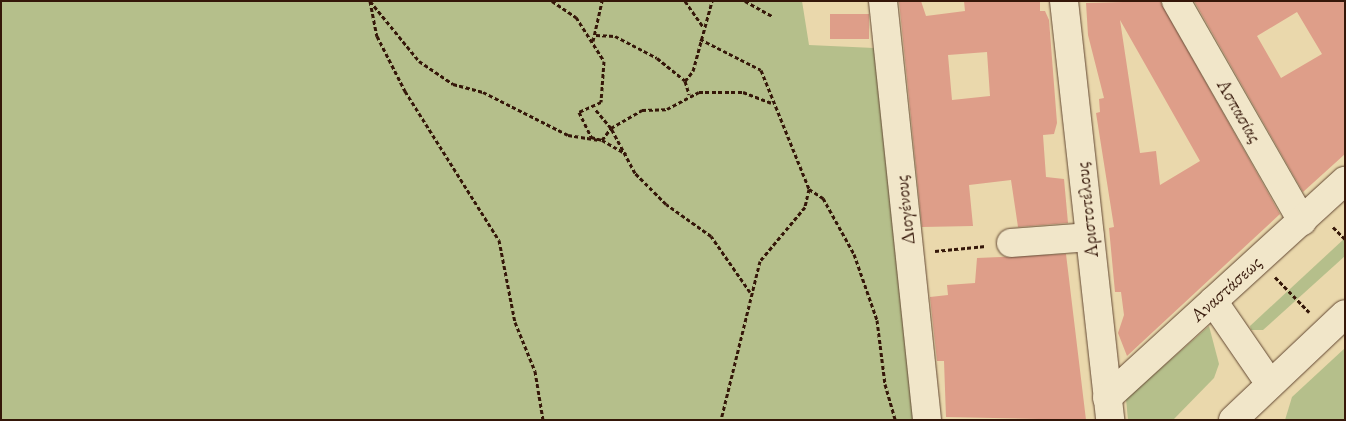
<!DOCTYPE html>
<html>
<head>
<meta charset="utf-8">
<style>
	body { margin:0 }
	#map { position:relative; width:1346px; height:421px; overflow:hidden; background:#ead8ac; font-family:"EB Garamond",serif }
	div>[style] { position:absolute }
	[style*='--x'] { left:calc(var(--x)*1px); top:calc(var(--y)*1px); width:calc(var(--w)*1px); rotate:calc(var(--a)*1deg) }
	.green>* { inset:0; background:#b5bf8b }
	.building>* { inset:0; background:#de9e89; transform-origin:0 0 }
	.path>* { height:3px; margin-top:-1.5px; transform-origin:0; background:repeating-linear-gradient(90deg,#351709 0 4px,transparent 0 6.5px) }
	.roads { filter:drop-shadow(0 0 1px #624732) drop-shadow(0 0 1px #624732) }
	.minor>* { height:28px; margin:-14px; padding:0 14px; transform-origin:14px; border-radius:14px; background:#f1e6c9 }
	span { translate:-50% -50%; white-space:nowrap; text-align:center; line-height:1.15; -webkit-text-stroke:4px #f1e6c9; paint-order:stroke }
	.street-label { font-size:19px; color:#351709 }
	.frame { position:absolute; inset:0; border:2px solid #351709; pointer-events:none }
</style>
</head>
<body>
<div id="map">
	<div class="green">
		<i style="clip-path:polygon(1px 1px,802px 1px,809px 45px,874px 48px,915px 420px,1px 420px)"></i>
		<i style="clip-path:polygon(1345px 238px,1345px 256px,1263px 330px,1251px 330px,1250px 326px)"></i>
		<i style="clip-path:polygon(1209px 326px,1219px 364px,1214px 378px,1173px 420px,1128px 420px,1126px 399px)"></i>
		<i style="clip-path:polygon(1345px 348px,1345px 420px,1285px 420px,1292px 397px)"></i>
	</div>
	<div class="building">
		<i style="clip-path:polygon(evenodd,899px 1px,921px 1px,926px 16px,965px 11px,964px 1px,1040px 1px,1040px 11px,1045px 11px,1049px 20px,1057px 123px,1054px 134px,1043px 135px,1046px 177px,1064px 179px,1068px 223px,1018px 227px,1011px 180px,969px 185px,973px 226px,922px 227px,899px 1px,987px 52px,990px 96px,952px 100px,948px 55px,987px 52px)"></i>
		<i style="clip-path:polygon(evenodd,1160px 1px,1280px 214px,1127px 356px,1118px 333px,1124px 315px,1121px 292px,1115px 292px,1109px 228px,1114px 227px,1096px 113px,1100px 112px,1099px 99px,1104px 98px,1088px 35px,1086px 3px,1160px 1px,1120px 20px,1200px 161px,1160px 185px,1156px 151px,1140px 153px,1120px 20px)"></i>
		<i style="clip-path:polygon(evenodd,1194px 1px,1345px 1px,1345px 154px,1303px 192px,1194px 1px,1297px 12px,1322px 54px,1281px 78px,1257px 36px,1297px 12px)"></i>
		<i style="left:830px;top:14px;width:39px;height:25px"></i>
		<i style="clip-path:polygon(1066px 254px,1086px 420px,946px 417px,944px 361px,937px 361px,930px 297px,948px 295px,947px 285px,975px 283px,977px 258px)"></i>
	</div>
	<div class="path">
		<i style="--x:370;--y:1;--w:36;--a:79"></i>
		<i style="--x:377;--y:36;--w:62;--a:63"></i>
		<i style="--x:405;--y:91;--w:176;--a:57.8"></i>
		<i style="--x:499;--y:240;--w:84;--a:79"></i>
		<i style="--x:515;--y:322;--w:53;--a:67.8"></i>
		<i style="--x:535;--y:371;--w:50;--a:80.7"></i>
		<i style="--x:370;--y:1;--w:77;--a:50.8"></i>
		<i style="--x:419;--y:61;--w:41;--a:34.1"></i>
		<i style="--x:453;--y:84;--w:31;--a:15"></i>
		<i style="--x:483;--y:92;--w:95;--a:26.8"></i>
		<i style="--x:568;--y:135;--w:30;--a:9"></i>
		<i style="--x:552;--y:1;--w:29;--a:34"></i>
		<i style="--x:576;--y:17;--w:52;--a:57.5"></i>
		<i style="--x:604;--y:61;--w:41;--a:94.2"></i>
		<i style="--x:601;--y:102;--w:24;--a:156"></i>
		<i style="--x:579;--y:112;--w:28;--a:64"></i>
		<i style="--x:591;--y:137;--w:11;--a:15"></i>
		<i style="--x:602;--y:140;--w:15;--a:-53"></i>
		<i style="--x:611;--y:128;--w:25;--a:-130"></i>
		<i style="--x:685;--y:1;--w:32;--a:55"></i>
		<i style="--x:745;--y:1;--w:31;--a:29"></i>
		<i style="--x:596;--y:35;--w:19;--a:3"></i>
		<i style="--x:615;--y:36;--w:47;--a:27.6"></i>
		<i style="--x:657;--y:58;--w:36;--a:39"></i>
		<i style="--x:685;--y:81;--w:14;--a:73"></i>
		<i style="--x:700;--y:39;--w:68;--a:26.9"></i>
		<i style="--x:761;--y:70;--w:128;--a:68"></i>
		<i style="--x:809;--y:189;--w:18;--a:103"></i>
		<i style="--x:805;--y:207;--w:70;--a:129.8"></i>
		<i style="--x:760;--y:261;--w:164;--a:103.8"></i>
		<i style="--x:593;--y:41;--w:41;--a:-77.3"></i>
		<i style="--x:685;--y:81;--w:13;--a:-51"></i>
		<i style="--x:693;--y:71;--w:73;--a:-74.8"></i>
		<i style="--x:602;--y:140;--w:28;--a:30"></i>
		<i style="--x:809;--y:189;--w:17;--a:33"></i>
		<i style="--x:823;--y:198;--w:64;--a:61"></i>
		<i style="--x:854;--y:254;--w:70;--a:70.8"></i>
		<i style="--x:877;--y:320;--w:64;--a:82.9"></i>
		<i style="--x:885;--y:384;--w:37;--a:74"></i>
		<i style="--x:1333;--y:227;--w:17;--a:45"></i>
		<i style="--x:935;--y:251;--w:51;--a:-5.6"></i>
		<i style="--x:1275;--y:277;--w:49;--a:45.8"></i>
		<i style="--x:750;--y:292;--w:68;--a:-124.9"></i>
		<i style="--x:711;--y:236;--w:55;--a:-144.6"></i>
		<i style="--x:666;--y:204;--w:44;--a:-135"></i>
		<i style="--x:635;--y:173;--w:51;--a:-118.1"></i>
		<i style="--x:611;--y:128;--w:36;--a:-30"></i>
		<i style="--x:642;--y:110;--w:25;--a:-2"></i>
		<i style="--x:667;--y:109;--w:36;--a:-28"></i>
		<i style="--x:699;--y:92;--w:44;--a:0"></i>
		<i style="--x:743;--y:92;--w:30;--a:21"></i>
	</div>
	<div class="roads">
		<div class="minor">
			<i style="--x:883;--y:1;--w:421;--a:84"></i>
			<i style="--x:1064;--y:1;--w:422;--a:83.7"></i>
			<i style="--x:1176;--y:1;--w:254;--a:60.2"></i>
			<i style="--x:1011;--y:243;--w:79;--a:-4.3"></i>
			<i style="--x:1213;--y:301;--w:101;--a:55.5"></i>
			<i style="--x:1107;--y:398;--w:322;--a:-42.4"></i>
			<i style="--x:1233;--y:420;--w:154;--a:-43.4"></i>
		</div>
	</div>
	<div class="street-label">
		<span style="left:1239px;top:111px;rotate:60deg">Ασπασίας</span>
		<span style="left:905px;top:210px;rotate:-96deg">Διογένους</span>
		<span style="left:1087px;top:210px;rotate:-96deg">Αριστοτέλους</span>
		<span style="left:1226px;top:289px;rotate:-42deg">Αναστάσεως</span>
	</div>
	<div class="frame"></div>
</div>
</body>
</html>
